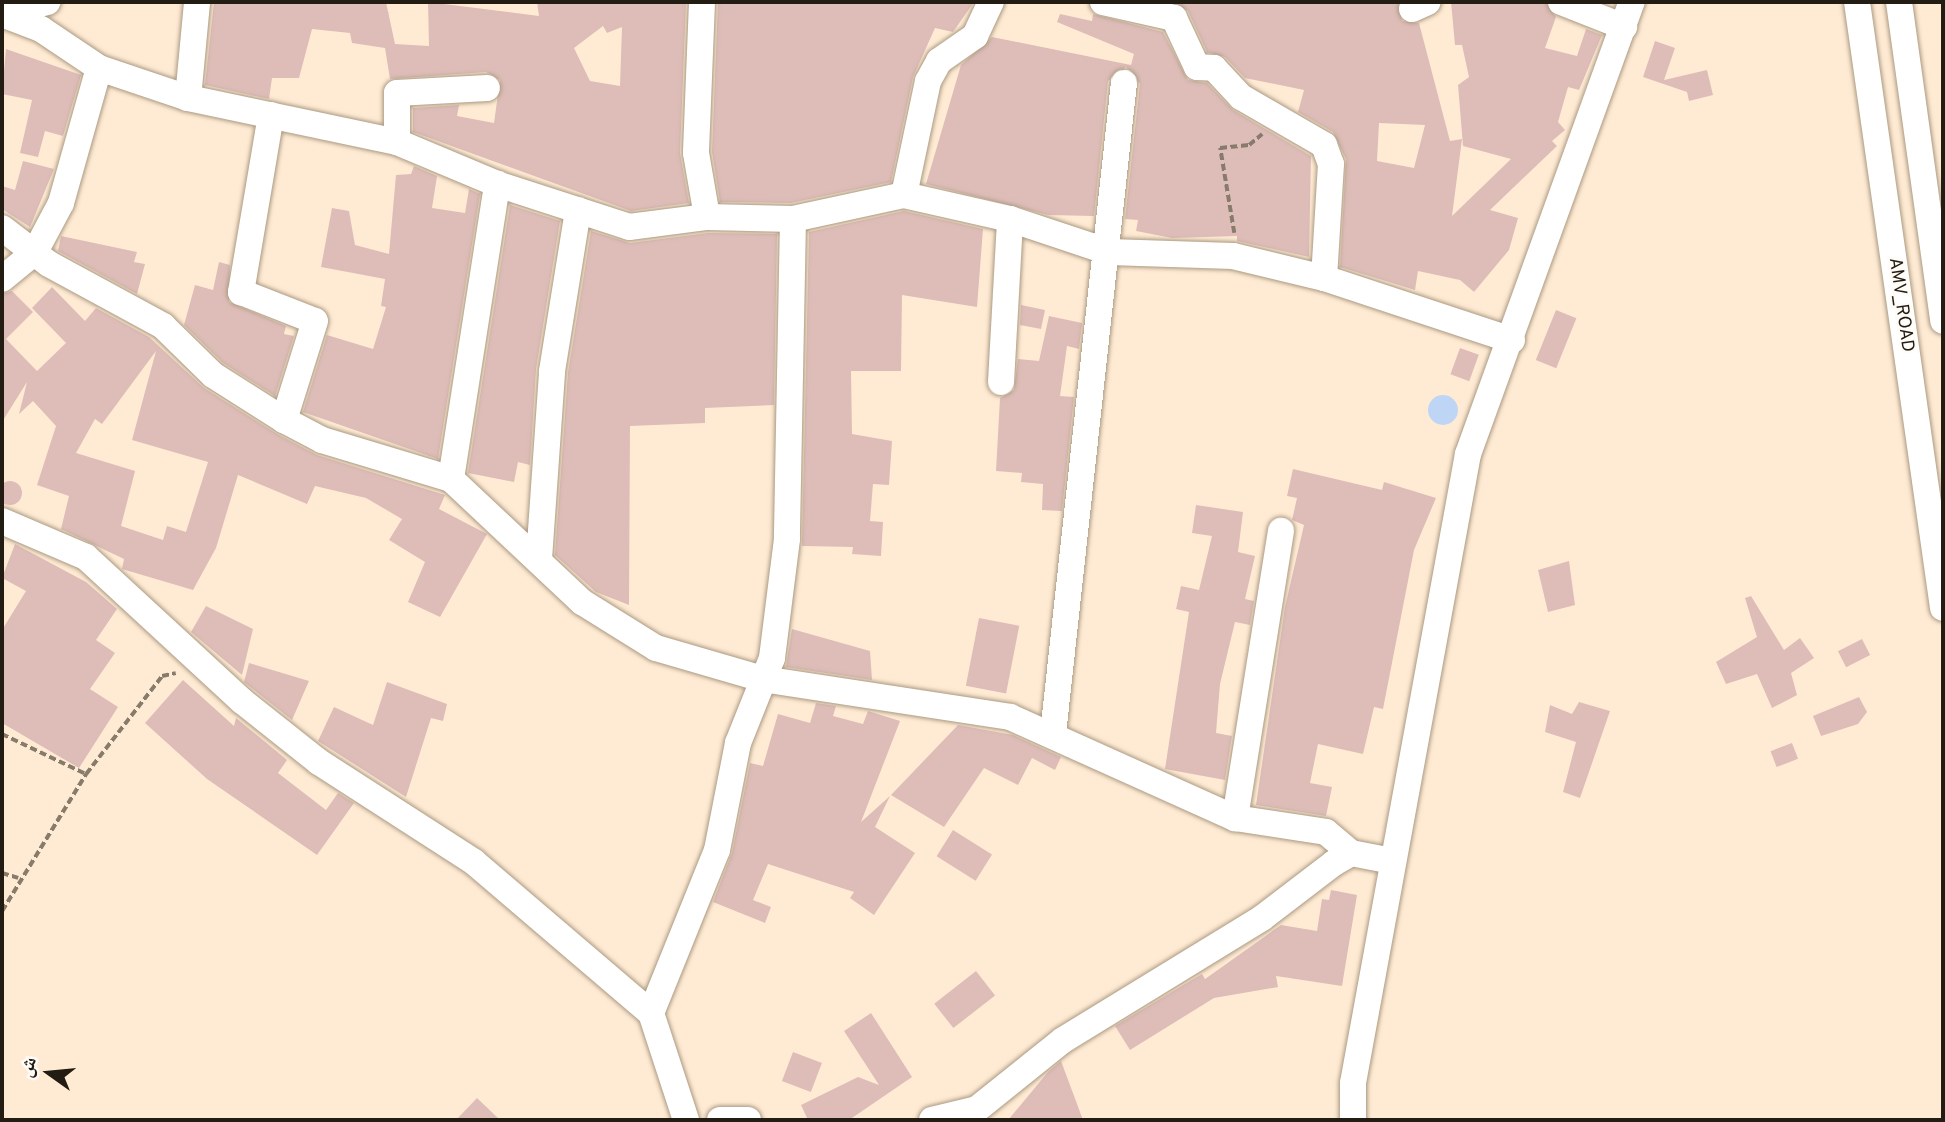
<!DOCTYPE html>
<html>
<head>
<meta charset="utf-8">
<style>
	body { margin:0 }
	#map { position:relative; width:1945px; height:1122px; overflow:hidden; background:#ffebd3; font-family:Overpass,"Noto Naskh Arabic",sans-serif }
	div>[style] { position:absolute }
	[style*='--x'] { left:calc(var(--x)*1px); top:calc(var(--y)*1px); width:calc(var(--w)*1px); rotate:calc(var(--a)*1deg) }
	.water>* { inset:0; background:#bfd5f5 }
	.round { border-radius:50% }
	.building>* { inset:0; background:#debdb8; transform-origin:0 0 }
	.path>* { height:3.5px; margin-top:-1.75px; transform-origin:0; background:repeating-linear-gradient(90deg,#877b6b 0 7px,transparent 0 10.5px) }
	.roads { filter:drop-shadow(0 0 2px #ab9982) drop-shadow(0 0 2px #ab9982) }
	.minor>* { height:26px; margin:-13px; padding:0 13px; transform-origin:13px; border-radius:13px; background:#fff }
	span { translate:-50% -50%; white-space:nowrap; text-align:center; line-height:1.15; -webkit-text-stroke:5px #fffbf6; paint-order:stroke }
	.street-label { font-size:18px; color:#221c13 }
	.frame { position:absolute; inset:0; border:4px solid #221c13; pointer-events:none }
	.north { position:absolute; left:14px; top:1038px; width:70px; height:70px; -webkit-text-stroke:5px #fffbf6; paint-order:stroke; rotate:285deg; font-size:19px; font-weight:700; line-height:28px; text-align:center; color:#221c13 }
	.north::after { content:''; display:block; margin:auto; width:24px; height:32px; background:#221c13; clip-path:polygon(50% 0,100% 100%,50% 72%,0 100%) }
</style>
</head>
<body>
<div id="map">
	<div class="water">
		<i class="round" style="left:1428px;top:395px;width:30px;height:30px"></i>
	</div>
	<div class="building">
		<i style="clip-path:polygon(evenodd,214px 2px,386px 2px,395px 44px,429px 46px,428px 2px,539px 16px,537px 2px,686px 2px,680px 153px,689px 203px,631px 211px,413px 132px,413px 108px,459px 105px,457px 116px,494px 123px,500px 80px,486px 72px,390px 79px,385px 48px,352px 43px,350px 33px,312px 29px,299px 78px,272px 78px,269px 99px,205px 85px,214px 2px,603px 26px,607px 33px,622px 27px,620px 86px,590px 81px,574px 48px,603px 26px)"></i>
		<i style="clip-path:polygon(718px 2px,974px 2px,953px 32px,935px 28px,913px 77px,891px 182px,791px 203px,720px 202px,712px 152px)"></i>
		<i style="clip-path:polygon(evenodd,1174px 2px,1398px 2px,1402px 21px,1419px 23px,1450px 141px,1462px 139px,1452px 216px,1511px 159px,1463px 146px,1458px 85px,1469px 77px,1462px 45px,1455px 45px,1451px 2px,1546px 2px,1556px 17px,1545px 48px,1577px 56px,1586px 29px,1602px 35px,1579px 90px,1568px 87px,1558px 122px,1565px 130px,1552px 141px,1557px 146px,1490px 210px,1518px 218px,1509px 250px,1474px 292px,1460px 280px,1418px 271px,1415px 290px,1340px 267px,1346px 159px,1333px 132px,1298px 112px,1304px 90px,1245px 78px,1225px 57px,1207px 52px,1188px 11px,1174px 2px,1379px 123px,1425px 125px,1414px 168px,1377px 161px,1379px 123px)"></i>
		<i style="clip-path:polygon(1060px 14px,1092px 21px,1093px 14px,1163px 32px,1188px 80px,1207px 83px,1233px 110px,1311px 156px,1309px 257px,1237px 241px,1237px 236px,1172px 238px,1136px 231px,1138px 220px,1125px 219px,1140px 84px,1126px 67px,1108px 81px,1094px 216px,1048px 215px,926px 184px,961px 65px,992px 37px,1131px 65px,1134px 54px,1057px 22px)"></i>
		<i style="clip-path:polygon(1655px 41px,1675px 48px,1664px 80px,1707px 70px,1713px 95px,1689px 101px,1687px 92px,1643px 77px)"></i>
		<i style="clip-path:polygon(6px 49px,81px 75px,63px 136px,45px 131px,38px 157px,20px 153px,32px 100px,2px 94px)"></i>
		<i style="clip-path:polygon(23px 161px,54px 169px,30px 227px,2px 209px,2px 186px,15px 190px)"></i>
		<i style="clip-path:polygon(414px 166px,437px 176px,432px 208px,465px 213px,469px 189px,480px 194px,438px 459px,303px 412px,327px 335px,373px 349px,386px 307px,381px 306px,385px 279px,321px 267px,332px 208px,349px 211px,355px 245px,389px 254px,396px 175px,411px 174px)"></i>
		<i style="clip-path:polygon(510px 205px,560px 221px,536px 369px,530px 465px,518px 462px,514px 482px,468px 473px)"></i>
		<i style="clip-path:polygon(904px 211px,983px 229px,977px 307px,902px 295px,901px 371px,851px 371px,852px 434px,892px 441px,889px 485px,873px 484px,870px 521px,883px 522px,881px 556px,852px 554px,853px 547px,802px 546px,809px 232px)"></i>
		<i style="clip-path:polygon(591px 231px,630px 243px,708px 233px,777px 234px,774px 405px,705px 408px,705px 423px,630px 426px,629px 605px,596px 592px,555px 555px,568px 373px)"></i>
		<i style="clip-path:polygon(61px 236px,137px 252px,134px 262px,145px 264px,137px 294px,58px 251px)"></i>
		<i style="clip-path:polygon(219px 262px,230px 265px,229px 302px,286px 326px,284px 334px,294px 336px,275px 396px,223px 363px,184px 325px,195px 285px,213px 290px)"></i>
		<i style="clip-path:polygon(evenodd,52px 287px,85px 321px,96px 308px,149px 337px,204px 388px,277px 434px,317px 455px,445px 495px,439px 509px,487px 534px,440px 617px,408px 602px,425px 562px,389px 540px,402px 519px,366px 498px,315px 486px,307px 504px,238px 475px,216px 548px,193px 590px,122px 569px,124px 559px,61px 529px,69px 496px,37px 485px,56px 426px,33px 401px,19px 414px,27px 382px,2px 422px,2px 294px,12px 291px,33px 312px,6px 339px,37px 371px,66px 343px,32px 308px,52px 287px,156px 351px,132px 440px,208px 462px,186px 532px,167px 526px,163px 540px,121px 526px,135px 471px,76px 453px,95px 419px,102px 424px,156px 351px)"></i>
		<i style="clip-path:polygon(1021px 305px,1045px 310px,1041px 329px,1020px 325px)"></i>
		<i style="left:1556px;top:310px;width:22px;height:54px;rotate:22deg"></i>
		<i style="clip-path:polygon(1049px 316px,1082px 323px,1079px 349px,1067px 346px,1060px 396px,1074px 397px,1062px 511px,1042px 510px,1043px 484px,1021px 482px,1022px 473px,996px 471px,1000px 398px,1014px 390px,1018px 359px,1039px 361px)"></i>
		<i style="left:1460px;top:348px;width:20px;height:28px;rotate:20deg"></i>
		<i style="clip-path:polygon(1293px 469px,1382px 490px,1384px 482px,1436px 498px,1414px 550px,1383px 709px,1374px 707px,1363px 754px,1318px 744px,1310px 783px,1332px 787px,1326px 816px,1256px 805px,1285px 607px,1304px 525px,1292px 520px,1297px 498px,1287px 496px)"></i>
		<i class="round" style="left:-2px;top:481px;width:24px;height:24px"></i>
		<i style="clip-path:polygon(1196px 505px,1243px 512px,1238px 552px,1255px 556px,1245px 599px,1254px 601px,1250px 625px,1235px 622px,1220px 684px,1216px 733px,1232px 736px,1225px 780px,1165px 769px,1189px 612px,1176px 609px,1181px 586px,1199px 590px,1212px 536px,1192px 533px)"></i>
		<i style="clip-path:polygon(15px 544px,86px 582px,117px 609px,96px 640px,115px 653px,90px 689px,118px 707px,79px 768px,2px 723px,2px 630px,26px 591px,2px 578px)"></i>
		<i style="clip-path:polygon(1569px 561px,1575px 605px,1548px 612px,1538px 570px)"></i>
		<i style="clip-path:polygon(1751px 596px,1784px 650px,1800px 638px,1814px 658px,1791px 673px,1797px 695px,1772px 708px,1757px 674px,1726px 684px,1716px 662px,1757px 637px,1745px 598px)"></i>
		<i style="clip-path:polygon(206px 606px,253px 629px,242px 675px,191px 632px)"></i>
		<i style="left:979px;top:618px;width:41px;height:69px;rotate:11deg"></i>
		<i style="clip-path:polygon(792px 629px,870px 651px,872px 680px,786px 667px)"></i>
		<i style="left:1862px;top:639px;width:18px;height:27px;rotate:63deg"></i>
		<i style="clip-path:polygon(249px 663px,309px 681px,292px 720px,244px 682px)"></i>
		<i style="clip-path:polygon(183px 680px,234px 726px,236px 718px,287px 760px,278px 773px,326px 810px,338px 793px,354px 803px,317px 855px,207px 779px,145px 723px)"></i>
		<i style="clip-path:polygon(387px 682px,447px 704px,443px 721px,431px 718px,406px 797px,318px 741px,334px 707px,373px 725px)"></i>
		<i style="clip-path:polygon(1859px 697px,1867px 712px,1858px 724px,1821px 736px,1813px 716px)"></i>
		<i style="clip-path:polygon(1579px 702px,1610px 711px,1580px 798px,1563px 792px,1576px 742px,1545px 732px,1550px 705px,1572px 714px)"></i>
		<i style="clip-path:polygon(816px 703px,836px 706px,833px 716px,863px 724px,868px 711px,900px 721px,861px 822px,890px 796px,875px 827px,915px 853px,874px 915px,850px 898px,854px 892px,768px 864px,753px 900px,771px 907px,765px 923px,713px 902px,732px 853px,750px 763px,763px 766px,778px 714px,810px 723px)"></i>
		<i style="clip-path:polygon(958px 725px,1013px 735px,1061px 757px,1055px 770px,1032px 758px,1018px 785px,984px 768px,944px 827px,891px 795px)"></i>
		<i style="left:1792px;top:743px;width:17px;height:23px;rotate:69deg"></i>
		<i style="left:953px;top:830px;width:46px;height:31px;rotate:32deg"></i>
		<i style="clip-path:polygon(1331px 890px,1357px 895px,1342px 986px,1276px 976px,1278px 987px,1214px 998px,1130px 1050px,1115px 1026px,1202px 974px,1205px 979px,1281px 925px,1317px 931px,1322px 899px,1329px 900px)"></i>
		<i style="left:976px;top:971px;width:31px;height:53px;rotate:52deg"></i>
		<i style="clip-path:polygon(871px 1013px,912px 1077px,849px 1120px,808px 1120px,801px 1105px,858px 1077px,879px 1085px,844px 1031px)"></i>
		<i style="left:793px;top:1052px;width:31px;height:31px;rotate:21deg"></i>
		<i style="clip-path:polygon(1061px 1061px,1083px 1120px,1008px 1120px,1048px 1072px)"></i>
		<i style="clip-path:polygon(477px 1098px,500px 1120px,456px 1120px)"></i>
	</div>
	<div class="path">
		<i style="--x:1234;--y:233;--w:86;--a:-99.4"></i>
		<i style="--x:1220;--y:148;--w:29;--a:-6"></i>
		<i style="--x:1249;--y:145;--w:17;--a:-40"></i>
		<i style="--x:2;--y:734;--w:93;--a:25.5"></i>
		<i style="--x:2;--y:873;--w:17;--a:17"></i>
		<i style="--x:2;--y:911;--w:161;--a:-58.5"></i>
		<i style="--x:86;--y:774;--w:124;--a:-52.2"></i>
		<i style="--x:162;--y:676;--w:14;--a:-12"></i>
	</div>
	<div class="roads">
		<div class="minor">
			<i style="--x:702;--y:2;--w:151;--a:92.3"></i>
			<i style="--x:696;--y:153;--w:65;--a:80.2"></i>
			<i style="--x:1103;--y:2;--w:73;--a:12.7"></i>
			<i style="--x:1174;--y:18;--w:54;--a:64.9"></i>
			<i style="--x:1197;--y:67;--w:17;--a:3"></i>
			<i style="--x:1214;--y:68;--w:40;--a:47"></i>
			<i style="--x:1241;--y:97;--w:96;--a:30"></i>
			<i style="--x:1324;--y:145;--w:20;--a:70"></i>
			<i style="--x:1331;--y:164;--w:114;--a:93.5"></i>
			<i style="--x:1561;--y:2;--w:68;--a:21.6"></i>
			<i style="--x:1857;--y:2;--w:612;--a:81.92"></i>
			<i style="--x:1899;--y:2;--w:322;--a:82.1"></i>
			<i style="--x:1412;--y:9;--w:17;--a:-24"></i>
			<i style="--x:2;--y:14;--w:42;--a:21"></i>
			<i style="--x:41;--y:29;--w:70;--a:33.9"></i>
			<i style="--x:99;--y:68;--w:94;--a:18.6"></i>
			<i style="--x:188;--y:98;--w:214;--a:11.9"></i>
			<i style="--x:397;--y:142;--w:108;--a:22.8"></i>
			<i style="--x:497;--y:184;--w:139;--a:18"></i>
			<i style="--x:629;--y:227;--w:79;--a:-7.3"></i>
			<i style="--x:707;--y:217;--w:86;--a:1.3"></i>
			<i style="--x:793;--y:219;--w:320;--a:91.1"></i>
			<i style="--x:787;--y:539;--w:120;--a:97.2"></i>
			<i style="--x:772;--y:658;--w:92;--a:111.8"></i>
			<i style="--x:738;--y:743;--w:109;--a:101.1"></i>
			<i style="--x:717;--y:850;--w:176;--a:112"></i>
			<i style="--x:651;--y:1013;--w:113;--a:71.9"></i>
			<i style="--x:2;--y:14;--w:47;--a:-14.9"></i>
			<i style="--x:188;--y:98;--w:96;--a:-84.6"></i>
			<i style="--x:271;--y:115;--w:180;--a:99.6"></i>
			<i style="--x:241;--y:292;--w:79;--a:21.4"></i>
			<i style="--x:315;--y:321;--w:104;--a:107.4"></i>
			<i style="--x:397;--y:142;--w:49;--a:-90"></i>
			<i style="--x:397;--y:93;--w:90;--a:-3.2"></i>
			<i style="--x:904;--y:195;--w:116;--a:-78.1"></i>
			<i style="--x:928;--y:81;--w:23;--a:-61"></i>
			<i style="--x:939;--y:61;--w:44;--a:-34.8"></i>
			<i style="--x:975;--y:36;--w:38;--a:-65"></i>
			<i style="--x:793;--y:219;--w:114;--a:-12.2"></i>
			<i style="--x:904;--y:195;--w:109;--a:12.8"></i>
			<i style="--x:1010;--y:219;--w:104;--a:18.4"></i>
			<i style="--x:1109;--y:252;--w:124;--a:1.8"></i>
			<i style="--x:1233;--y:256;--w:94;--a:13.6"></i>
			<i style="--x:1324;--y:278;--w:198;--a:18.3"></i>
			<i style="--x:2;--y:228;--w:59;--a:37.5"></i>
			<i style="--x:49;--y:264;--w:130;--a:28.5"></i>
			<i style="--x:163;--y:326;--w:70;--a:44.4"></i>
			<i style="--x:213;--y:375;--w:84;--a:32.4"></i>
			<i style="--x:284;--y:420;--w:43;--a:27.8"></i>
			<i style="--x:322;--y:440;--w:135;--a:16.8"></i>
			<i style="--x:451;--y:479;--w:299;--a:-81.1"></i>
			<i style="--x:2;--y:279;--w:43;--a:-39.3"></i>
			<i style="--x:35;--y:252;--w:55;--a:-62"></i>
			<i style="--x:61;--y:203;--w:140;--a:-74.3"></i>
			<i style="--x:1001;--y:382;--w:163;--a:-86.8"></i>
			<i style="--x:451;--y:479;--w:180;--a:43.2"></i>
			<i style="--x:582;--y:602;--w:87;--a:31.9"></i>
			<i style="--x:656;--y:648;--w:111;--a:16.2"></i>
			<i style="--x:763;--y:679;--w:250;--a:8.7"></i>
			<i style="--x:1010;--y:717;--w:247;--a:24.2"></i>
			<i style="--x:1235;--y:818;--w:92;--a:8.7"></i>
			<i style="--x:1326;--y:832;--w:33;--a:40"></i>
			<i style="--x:2;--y:521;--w:91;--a:23.2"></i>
			<i style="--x:86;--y:557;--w:212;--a:42.7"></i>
			<i style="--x:242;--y:701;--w:98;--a:38.4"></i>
			<i style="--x:319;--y:762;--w:184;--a:32.8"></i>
			<i style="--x:474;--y:862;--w:233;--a:40.5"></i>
			<i style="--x:539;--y:559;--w:188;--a:-86"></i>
			<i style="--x:552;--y:371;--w:163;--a:-80.8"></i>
			<i style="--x:1053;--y:734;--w:655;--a:-83.78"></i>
			<i style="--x:1235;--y:818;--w:291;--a:-80.9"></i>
			<i style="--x:720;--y:1120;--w:28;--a:0"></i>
			<i style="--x:932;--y:1120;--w:46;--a:-13.7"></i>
			<i style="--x:977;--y:1109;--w:110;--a:-38.7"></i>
			<i style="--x:1063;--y:1040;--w:233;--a:-31.5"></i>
			<i style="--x:1262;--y:918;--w:91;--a:-37.4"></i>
			<i style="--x:1334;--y:863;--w:20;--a:-30"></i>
			<i style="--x:1351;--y:853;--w:42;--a:11"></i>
			<i style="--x:1353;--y:1120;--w:37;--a:-90"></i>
			<i style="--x:1353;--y:1083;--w:639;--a:-79.64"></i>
			<i style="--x:1468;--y:454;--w:481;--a:-70.1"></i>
		</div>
	</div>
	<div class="street-label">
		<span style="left:1900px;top:305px;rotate:82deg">AMV_ROAD</span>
	</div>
	<div class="frame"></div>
	<div class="north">ش</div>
</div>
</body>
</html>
